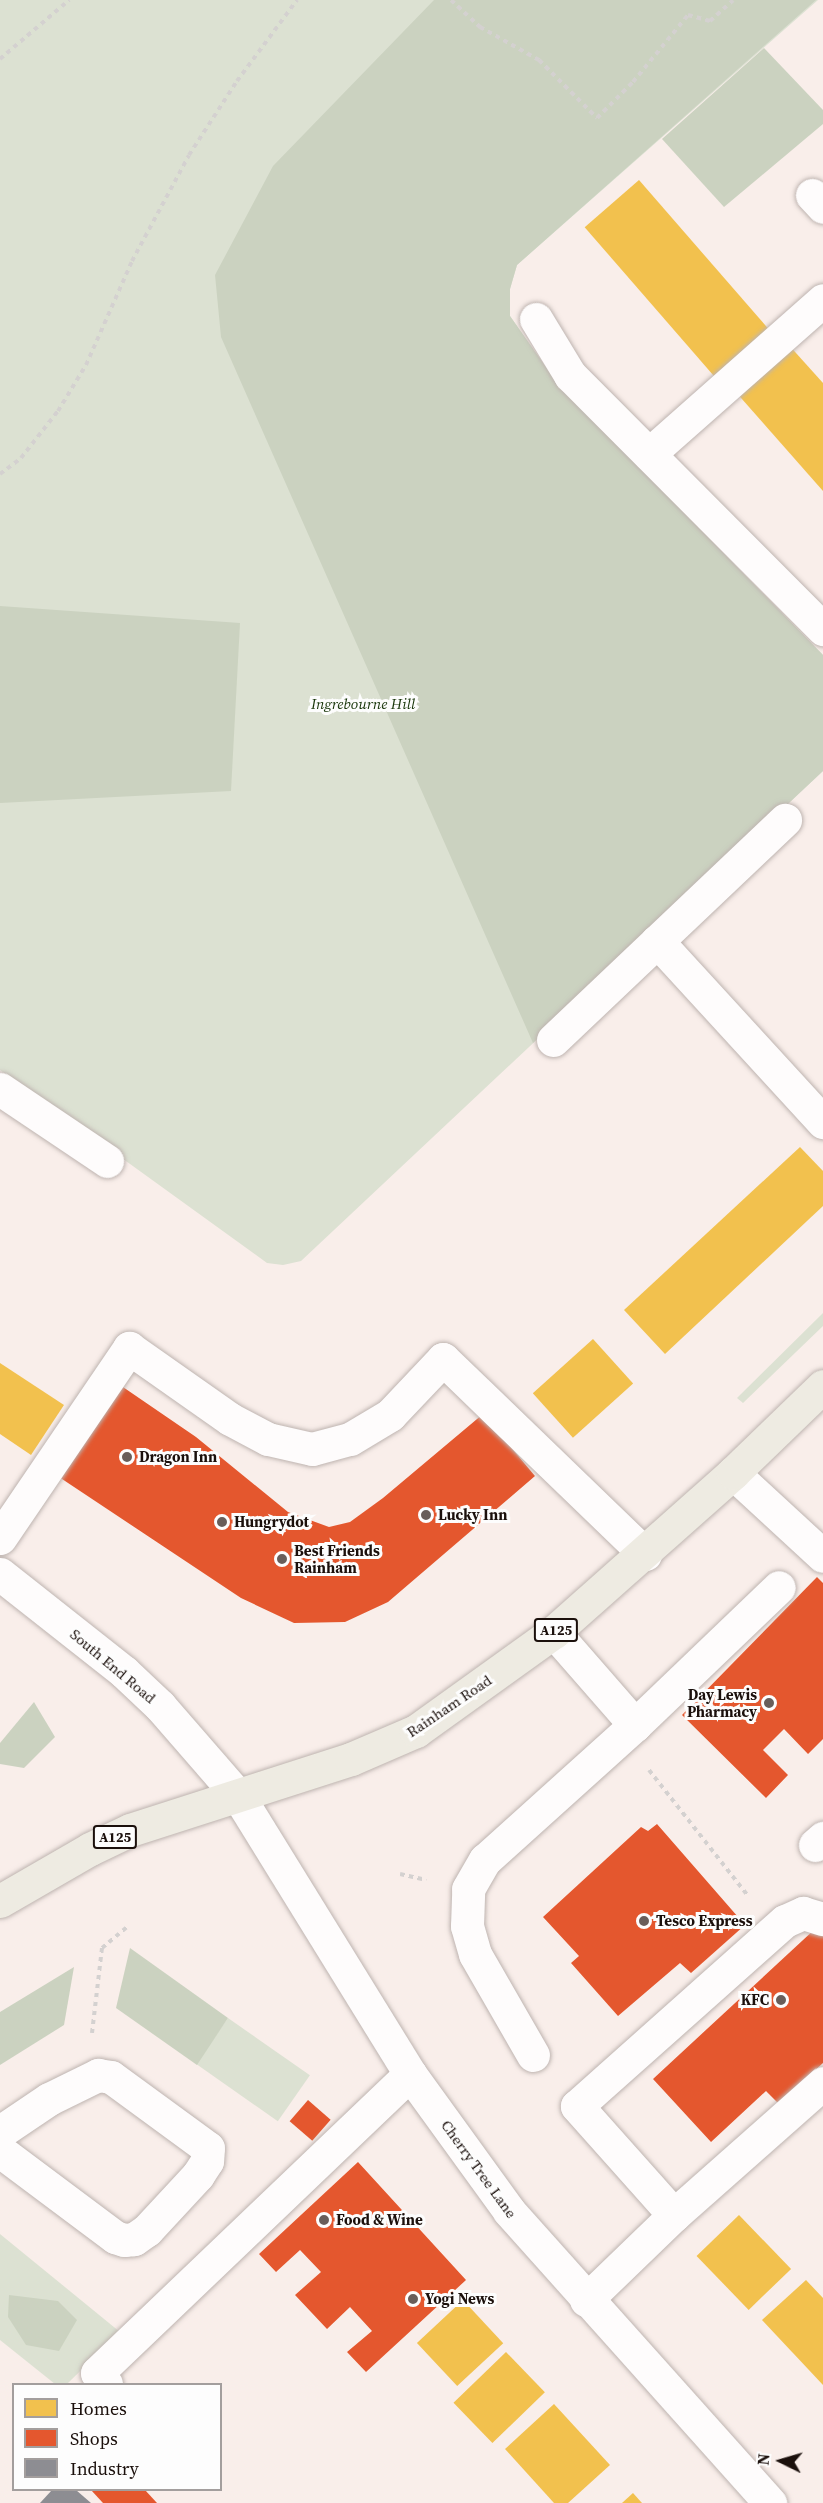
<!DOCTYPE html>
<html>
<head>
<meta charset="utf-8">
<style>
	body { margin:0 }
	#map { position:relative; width:823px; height:2503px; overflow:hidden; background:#f9eeea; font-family:"Source Serif 4",serif }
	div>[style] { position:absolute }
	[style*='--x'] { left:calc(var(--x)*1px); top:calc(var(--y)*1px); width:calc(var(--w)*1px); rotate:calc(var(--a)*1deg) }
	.green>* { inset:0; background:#dce1d2; transform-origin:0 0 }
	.forest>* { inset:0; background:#cbd2c0 }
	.homes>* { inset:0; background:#f2c14e; transform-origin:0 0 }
	.shops>* { inset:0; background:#e4572e; transform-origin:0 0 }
	.industry>* { inset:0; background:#8d8d92 }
	.path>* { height:4px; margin-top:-2px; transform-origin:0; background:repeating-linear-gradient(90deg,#d4d1d0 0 4.5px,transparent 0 9px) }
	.roads { filter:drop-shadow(0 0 2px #beb4b0) drop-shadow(0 0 2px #beb4b0) }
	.minor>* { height:33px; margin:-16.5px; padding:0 16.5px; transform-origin:16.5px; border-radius:16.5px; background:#fefcfc }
	.major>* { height:33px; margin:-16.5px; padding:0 16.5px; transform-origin:16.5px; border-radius:16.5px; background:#eeebe2 }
	.dots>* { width:16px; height:16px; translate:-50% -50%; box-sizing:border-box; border:3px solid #fdfdfd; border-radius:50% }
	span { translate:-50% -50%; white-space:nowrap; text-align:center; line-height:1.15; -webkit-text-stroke:6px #fdfdfd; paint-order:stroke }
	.shield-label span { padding:2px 4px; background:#fdfdfd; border:2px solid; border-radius:4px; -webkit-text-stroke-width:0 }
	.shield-label { font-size:14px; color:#1b100c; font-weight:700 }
	.park-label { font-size:15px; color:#163407; font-style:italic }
	.poi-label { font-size:15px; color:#1b100c; font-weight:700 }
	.left { translate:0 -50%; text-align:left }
	.right { translate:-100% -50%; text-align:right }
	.street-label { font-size:15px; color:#1b100c }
	.legend { position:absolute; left:12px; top:2383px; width:210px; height:108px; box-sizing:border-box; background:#fdfdfd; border:2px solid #a39e9d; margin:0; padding:8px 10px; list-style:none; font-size:18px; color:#1b100c }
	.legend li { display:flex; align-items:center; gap:12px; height:30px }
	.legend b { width:30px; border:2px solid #a39e9d }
	.north { position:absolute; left:751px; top:2431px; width:60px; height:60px; -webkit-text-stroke:4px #fdfdfd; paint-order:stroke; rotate:275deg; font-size:16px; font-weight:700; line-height:24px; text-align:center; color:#1b100c }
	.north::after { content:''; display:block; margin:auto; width:21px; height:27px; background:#1b100c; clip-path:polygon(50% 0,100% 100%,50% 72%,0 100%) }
</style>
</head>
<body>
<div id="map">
	<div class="green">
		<i style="clip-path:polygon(0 0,818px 0,517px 265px,510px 289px,510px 316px,557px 383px,823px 655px,823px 771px,301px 1261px,283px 1265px,267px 1263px,0 1070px)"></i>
		<i style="clip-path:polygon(823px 1313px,823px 1326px,743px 1403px,737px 1398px)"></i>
		<i style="left:228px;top:2018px;width:100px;height:56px;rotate:35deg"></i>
		<i style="clip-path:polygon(0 2234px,120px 2332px,67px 2384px,55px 2384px,0 2340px)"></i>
	</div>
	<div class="forest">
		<i style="clip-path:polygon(434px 0,816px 0,517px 265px,510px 289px,510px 316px,557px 383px,823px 655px,823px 771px,533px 1043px,221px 337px,215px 275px,273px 166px)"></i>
		<i style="clip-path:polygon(764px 48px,823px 110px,823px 124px,724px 207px,662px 139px)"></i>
		<i style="clip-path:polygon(0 606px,240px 623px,231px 791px,0 803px)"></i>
		<i style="clip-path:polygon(34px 1702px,55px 1737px,24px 1768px,0 1764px,0 1743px)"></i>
		<i style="clip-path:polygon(130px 1948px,228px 2018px,197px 2065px,116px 2008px)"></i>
		<i style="clip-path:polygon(74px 1967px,64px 2025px,0 2065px,0 2012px)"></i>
		<i style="clip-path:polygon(9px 2295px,58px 2301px,77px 2320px,59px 2351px,26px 2345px,8px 2317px)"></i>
	</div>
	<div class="homes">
		<i style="left:639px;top:180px;width:204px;height:72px;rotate:49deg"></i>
		<i style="clip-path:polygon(787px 343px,823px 383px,823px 491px,734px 390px)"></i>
		<i style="clip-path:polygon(800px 1147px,823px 1171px,823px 1206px,665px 1354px,624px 1310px)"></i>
		<i style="left:593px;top:1339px;width:60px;height:81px;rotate:48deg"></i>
		<i style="clip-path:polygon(0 1363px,64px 1405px,31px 1455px,0 1434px)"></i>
		<i style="left:739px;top:2215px;width:75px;height:59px;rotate:46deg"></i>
		<i style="clip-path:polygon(806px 2280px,823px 2298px,823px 2385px,762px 2320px)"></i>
		<i style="left:463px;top:2300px;width:59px;height:63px;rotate:47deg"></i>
		<i style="left:506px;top:2352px;width:56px;height:73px;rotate:46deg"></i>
		<i style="clip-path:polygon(554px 2404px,610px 2465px,568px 2503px,554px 2503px,505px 2449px)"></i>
		<i style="clip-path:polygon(633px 2493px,642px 2503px,622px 2503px)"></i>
	</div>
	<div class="shops">
		<i style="clip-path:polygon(120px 1385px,196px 1437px,288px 1512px,329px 1527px,350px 1522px,383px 1498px,483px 1414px,535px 1476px,388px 1602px,345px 1622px,294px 1623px,241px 1598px,59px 1477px)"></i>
		<i style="clip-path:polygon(817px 1577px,823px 1583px,823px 1739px,808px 1754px,784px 1729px,763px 1750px,788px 1775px,766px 1798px,682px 1715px)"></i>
		<i style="clip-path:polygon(657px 1824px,745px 1925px,691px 1973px,680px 1963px,618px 2016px,571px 1963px,579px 1956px,543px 1917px,641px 1827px,648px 1831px)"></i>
		<i style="clip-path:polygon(816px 1928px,823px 1936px,823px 2063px,779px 2104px,766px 2091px,711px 2142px,653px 2079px)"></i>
		<i style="left:308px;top:2100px;width:30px;height:28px;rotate:41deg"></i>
		<i style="clip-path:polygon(358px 2162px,466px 2280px,366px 2372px,347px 2352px,372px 2331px,350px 2307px,327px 2329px,295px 2295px,321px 2272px,300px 2250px,276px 2272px,259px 2254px)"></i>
		<i style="clip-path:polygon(91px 2490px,145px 2490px,157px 2503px,103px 2503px)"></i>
	</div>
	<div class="industry">
		<i style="clip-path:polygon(52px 2490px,76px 2490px,91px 2503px,40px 2503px)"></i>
	</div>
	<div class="path">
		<i style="--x:451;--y:0;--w:40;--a:43"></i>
		<i style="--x:480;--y:27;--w:68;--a:29.2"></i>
		<i style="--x:539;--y:60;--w:82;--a:45"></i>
		<i style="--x:597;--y:118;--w:51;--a:-45"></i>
		<i style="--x:633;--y:82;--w:87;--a:-50.6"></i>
		<i style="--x:688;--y:15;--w:23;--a:15"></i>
		<i style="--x:710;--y:21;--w:31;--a:-42"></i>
		<i style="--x:0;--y:59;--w:91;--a:-40.5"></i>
		<i style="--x:0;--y:474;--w:26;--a:-37"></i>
		<i style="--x:21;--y:458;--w:60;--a:-51.8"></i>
		<i style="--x:58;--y:411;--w:54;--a:-58.7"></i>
		<i style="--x:86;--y:365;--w:114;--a:-66.1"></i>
		<i style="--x:132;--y:261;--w:120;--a:-61.7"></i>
		<i style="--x:189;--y:155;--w:88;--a:-57"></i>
		<i style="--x:237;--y:81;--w:101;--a:-53.5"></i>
		<i style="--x:649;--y:1770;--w:160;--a:51.8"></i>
		<i style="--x:400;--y:1874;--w:27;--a:13"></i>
		<i style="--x:92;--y:2033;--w:86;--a:-83.3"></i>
		<i style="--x:102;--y:1948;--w:33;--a:-40"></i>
	</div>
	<div class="roads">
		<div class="minor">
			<i style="--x:812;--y:195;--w:16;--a:47"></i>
			<i style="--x:536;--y:319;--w:66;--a:58.7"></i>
			<i style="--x:570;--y:375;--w:359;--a:45.1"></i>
			<i style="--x:649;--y:454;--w:232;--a:-41.5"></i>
			<i style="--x:657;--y:941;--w:246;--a:47.5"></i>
			<i style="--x:553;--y:1040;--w:320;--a:-43.5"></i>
			<i style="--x:0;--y:1089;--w:129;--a:33.9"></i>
			<i style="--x:733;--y:1473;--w:122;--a:42.7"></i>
			<i style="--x:0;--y:1538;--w:230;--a:-55.8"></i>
			<i style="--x:129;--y:1348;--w:123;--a:35.1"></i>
			<i style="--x:230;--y:1419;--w:43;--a:27.8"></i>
			<i style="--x:268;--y:1439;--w:45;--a:12.8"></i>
			<i style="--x:312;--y:1449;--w:39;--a:-15"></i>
			<i style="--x:350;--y:1439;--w:47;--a:-31"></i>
			<i style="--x:390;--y:1415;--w:77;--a:-46.6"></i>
			<i style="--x:443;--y:1359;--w:281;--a:44"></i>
			<i style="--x:0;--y:1574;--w:158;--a:38.3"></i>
			<i style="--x:124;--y:1672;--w:50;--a:43.4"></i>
			<i style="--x:160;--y:1706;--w:121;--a:49"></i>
			<i style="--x:239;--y:1797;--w:326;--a:58.3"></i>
			<i style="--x:410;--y:2074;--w:169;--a:54.1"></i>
			<i style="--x:509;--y:2211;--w:392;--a:48.2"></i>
			<i style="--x:635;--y:1725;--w:199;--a:-43.8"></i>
			<i style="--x:815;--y:1845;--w:11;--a:-41"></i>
			<i style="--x:533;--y:2055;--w:116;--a:-119.9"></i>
			<i style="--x:475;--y:1954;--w:29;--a:-106"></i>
			<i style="--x:467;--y:1926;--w:37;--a:-88"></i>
			<i style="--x:468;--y:1889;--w:34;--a:-60"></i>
			<i style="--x:485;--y:1860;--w:202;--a:-42"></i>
			<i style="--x:635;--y:1725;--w:123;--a:-131.1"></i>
			<i style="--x:0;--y:2132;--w:59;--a:-34"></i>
			<i style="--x:49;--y:2099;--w:55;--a:-26.1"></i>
			<i style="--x:98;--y:2075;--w:13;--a:9"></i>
			<i style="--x:111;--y:2077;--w:120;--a:36.2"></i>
			<i style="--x:208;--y:2148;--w:13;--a:94"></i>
			<i style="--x:207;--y:2161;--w:17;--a:123"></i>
			<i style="--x:198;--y:2175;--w:75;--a:132.8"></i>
			<i style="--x:147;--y:2230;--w:16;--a:145"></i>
			<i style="--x:134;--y:2239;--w:10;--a:174"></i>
			<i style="--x:124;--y:2240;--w:9;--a:-162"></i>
			<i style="--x:115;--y:2237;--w:144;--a:-143.2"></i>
			<i style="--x:674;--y:2215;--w:199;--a:-41.5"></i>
			<i style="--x:586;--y:2300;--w:122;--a:-44"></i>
			<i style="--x:674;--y:2215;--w:146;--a:-131.7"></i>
			<i style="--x:577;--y:2106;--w:278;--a:-41.7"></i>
			<i style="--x:785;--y:1921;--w:20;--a:-24"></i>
			<i style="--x:803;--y:1913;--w:21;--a:17"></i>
			<i style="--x:106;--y:2384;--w:14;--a:-129"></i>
			<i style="--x:97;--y:2373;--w:433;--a:-43.7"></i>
		</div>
		<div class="major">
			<i style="--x:0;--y:1901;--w:104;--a:-30"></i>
			<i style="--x:90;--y:1849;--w:44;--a:-25.4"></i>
			<i style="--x:130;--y:1830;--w:232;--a:-17.8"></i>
			<i style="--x:351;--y:1759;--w:71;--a:-23.3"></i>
			<i style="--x:416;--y:1731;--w:170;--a:-35.7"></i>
			<i style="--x:554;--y:1632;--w:239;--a:-41.6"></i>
			<i style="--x:733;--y:1473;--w:125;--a:-44"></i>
		</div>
	</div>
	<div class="dots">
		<i style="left:127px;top:1457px;background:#695e5a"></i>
		<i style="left:426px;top:1515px;background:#695e5a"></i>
		<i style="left:222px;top:1522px;background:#695e5a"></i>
		<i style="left:282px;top:1559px;background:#695e5a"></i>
		<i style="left:769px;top:1703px;background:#695e5a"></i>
		<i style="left:644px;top:1921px;background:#695e5a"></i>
		<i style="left:781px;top:2000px;background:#695e5a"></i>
		<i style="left:324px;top:2220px;background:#695e5a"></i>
		<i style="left:413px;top:2299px;background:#695e5a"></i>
	</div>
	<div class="shield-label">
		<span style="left:556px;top:1630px">A125</span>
		<span style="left:115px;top:1837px">A125</span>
	</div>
	<div class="park-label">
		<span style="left:363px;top:704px">Ingrebourne Hill</span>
	</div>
	<div class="poi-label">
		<span class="left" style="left:139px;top:1457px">Dragon Inn</span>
		<span class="left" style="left:438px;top:1515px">Lucky Inn</span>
		<span class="left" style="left:234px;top:1522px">Hungrydot</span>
		<span class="left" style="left:294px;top:1559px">Best Friends<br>Rainham</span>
		<span class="right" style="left:757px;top:1703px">Day Lewis<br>Pharmacy</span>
		<span class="left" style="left:656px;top:1921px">Tesco Express</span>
		<span class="right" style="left:769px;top:2000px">KFC</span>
		<span class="left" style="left:336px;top:2220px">Food &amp; Wine</span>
		<span class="left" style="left:425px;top:2299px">Yogi News</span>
	</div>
	<div class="street-label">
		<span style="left:113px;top:1666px;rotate:40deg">South End Road</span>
		<span style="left:449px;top:1706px;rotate:-34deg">Rainham Road</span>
		<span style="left:479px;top:2169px;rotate:54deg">Cherry Tree Lane</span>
	</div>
	<ul class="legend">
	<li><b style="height:16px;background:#f2c14e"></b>Homes</li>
	<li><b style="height:16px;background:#e4572e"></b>Shops</li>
	<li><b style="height:16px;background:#8d8d92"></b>Industry</li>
	</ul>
	<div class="north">N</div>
</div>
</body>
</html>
